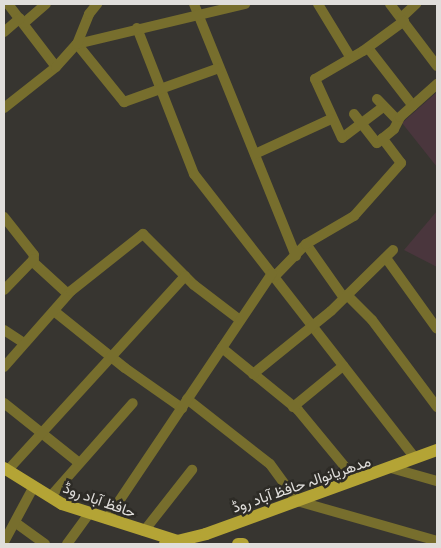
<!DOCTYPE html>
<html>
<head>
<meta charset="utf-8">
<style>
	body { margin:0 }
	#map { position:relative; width:441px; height:548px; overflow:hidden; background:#373530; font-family:Literata,Vazirmatn,serif }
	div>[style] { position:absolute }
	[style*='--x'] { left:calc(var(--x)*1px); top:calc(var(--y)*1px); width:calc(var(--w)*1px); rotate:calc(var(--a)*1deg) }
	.education>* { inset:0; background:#4a363d }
	.street>* { height:10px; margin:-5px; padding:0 5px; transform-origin:5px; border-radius:5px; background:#776e2d }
	.primary>* { height:12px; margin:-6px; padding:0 6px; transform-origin:6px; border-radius:6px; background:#b4a435 }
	span { translate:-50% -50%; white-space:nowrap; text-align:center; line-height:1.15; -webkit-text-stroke:5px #2d2b26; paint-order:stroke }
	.street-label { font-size:15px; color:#e0dedb }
	.frame { position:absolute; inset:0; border:5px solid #e0dedb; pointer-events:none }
</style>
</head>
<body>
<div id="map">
	<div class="education">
		<i style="clip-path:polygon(437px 92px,437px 167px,402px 123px)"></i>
		<i style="clip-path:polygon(437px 211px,437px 267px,404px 250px)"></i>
	</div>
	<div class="street">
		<i style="--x:8;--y:4;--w:79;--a:52.7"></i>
		<i style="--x:194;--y:4;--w:272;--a:68"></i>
		<i style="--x:318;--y:4;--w:63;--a:58.6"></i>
		<i style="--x:390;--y:4;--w:78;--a:52.8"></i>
		<i style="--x:401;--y:18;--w:21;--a:-43"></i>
		<i style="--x:24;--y:23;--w:29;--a:-41"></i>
		<i style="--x:137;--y:28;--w:157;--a:68.7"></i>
		<i style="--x:194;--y:174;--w:360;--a:52.1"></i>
		<i style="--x:4;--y:32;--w:21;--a:-41"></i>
		<i style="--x:77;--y:44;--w:75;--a:51"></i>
		<i style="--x:124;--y:102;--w:101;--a:-19.7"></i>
		<i style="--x:77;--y:44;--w:173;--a:-13.4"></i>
		<i style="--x:368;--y:48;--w:73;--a:52.2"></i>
		<i style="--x:377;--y:99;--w:30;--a:46"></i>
		<i style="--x:383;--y:107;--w:51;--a:142.9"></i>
		<i style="--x:342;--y:138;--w:65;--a:-114.6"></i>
		<i style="--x:315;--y:79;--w:56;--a:-30.3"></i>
		<i style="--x:363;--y:51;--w:51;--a:-36.2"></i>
		<i style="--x:4;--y:108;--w:66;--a:-38.3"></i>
		<i style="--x:56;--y:67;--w:31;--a:-48"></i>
		<i style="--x:77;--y:44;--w:32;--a:-68"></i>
		<i style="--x:89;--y:14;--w:13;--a:-51"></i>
		<i style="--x:354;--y:114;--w:37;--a:52"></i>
		<i style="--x:377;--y:143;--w:22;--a:-39"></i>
		<i style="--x:394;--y:129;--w:13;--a:-63"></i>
		<i style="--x:400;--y:117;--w:50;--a:-41.7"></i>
		<i style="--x:255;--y:154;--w:84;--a:-24.7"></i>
		<i style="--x:4;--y:217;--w:48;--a:51.7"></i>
		<i style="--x:34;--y:255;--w:7;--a:98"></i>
		<i style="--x:33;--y:262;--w:47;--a:42.4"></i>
		<i style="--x:306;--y:244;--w:66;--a:54.9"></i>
		<i style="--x:386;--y:258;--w:87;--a:54.3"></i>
		<i style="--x:275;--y:276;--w:45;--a:-45.9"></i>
		<i style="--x:306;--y:244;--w:56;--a:-30.3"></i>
		<i style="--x:354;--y:216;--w:71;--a:-48.4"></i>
		<i style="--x:401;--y:163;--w:31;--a:-127"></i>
		<i style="--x:4;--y:290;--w:43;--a:-45.9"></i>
		<i style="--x:347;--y:295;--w:35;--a:45"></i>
		<i style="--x:372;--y:320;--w:109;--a:53.2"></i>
		<i style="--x:54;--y:311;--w:91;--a:38.8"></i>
		<i style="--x:125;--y:368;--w:70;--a:35.1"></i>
		<i style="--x:4;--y:330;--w:24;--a:33"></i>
		<i style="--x:222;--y:348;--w:98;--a:39.2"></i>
		<i style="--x:298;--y:410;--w:91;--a:50.4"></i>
		<i style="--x:4;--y:367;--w:101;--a:-48.6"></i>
		<i style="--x:71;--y:291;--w:92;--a:-38.4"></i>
		<i style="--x:143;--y:234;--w:72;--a:45"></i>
		<i style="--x:194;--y:285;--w:58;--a:37.3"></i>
		<i style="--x:253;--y:374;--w:100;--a:-38.9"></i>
		<i style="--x:331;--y:311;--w:87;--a:-44.5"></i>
		<i style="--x:187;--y:399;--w:105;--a:38.1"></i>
		<i style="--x:270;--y:464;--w:46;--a:53.9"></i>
		<i style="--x:297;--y:501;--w:146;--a:15.9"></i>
		<i style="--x:4;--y:403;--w:95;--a:38.6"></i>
		<i style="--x:293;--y:407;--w:65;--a:-39.4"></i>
		<i style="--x:391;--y:468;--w:48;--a:15.8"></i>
		<i style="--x:7;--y:471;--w:264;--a:-47.6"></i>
		<i style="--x:50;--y:497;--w:125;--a:-48.6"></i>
		<i style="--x:107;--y:519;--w:296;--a:-56.1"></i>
		<i style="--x:16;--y:523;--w:36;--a:36"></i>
		<i style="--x:144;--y:531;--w:78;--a:-51.8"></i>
		<i style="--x:4;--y:542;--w:61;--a:-61.8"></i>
		<i style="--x:67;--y:544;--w:37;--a:-54"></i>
	</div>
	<div class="primary">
		<i style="--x:4;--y:468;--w:68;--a:31.8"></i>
		<i style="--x:62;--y:504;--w:122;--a:17.7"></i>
		<i style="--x:165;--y:544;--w:42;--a:-13.7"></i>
		<i style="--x:206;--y:534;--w:246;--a:-20"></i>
		<i style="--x:238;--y:544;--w:5;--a:0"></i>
	</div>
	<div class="street-label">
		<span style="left:301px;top:483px;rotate:-19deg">مدھریانوالہ حافظ آباد روڈ</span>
		<span style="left:100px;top:499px;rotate:20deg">حافظ آباد روڈ</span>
	</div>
	<div class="frame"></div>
</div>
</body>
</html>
